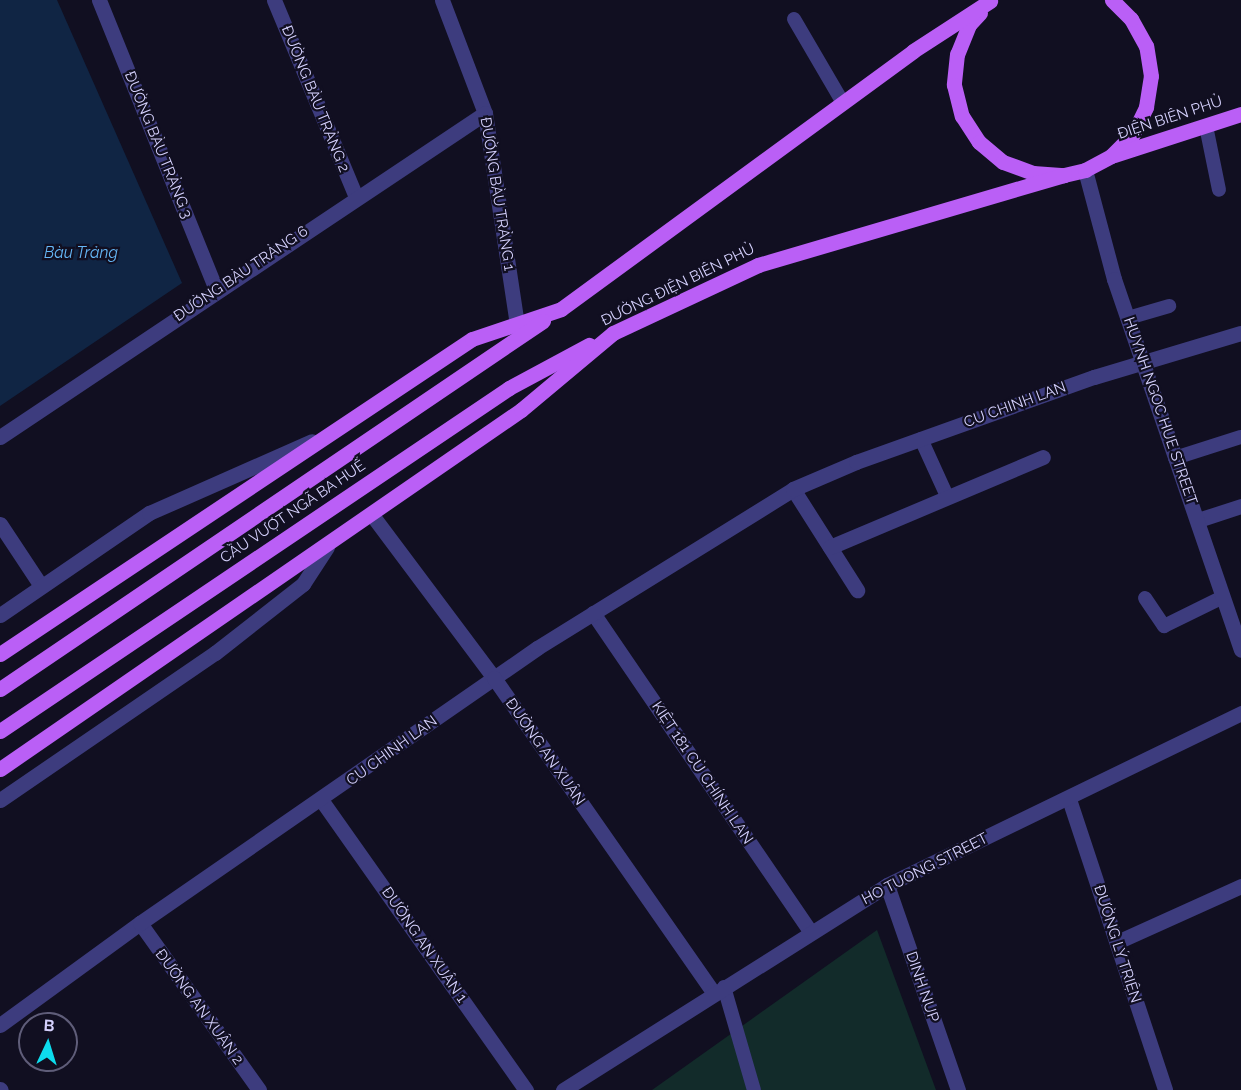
<!DOCTYPE html>
<html>
<head>
<meta charset="utf-8">
<style>
	body { margin:0 }
	#map { position:relative; width:1241px; height:1090px; overflow:hidden; background:#110f21; font-family:Raleway,sans-serif }
	div>[style] { position:absolute }
	[style*='--x'] { left:calc(var(--x)*1px); top:calc(var(--y)*1px); width:calc(var(--w)*1px); rotate:calc(var(--a)*1deg) }
	.green>* { inset:0; background:#122b2a }
	.water>* { inset:0; background:#102544 }
	.service>* { height:14px; margin:-7px; padding:0 7px; transform-origin:7px; border-radius:7px; background:#3d3c7e }
	.minor>* { height:15px; margin:-7.5px; padding:0 7.5px; transform-origin:7.5px; border-radius:7.5px; background:#3d3c7e }
	.tertiary>* { height:15px; margin:-7.5px; padding:0 7.5px; transform-origin:7.5px; border-radius:7.5px; background:#3d3c7e }
	.primary>* { height:15px; margin:-7.5px; padding:0 7.5px; transform-origin:7.5px; border-radius:7.5px; background:#ba5ff6 }
	span { translate:-50% -50%; white-space:nowrap; text-align:center; line-height:1.15; -webkit-text-stroke:4.5px #110f21; paint-order:stroke }
	.street-label { font-size:15px; color:#d5d1fd }
	.water-label { font-size:16px; color:#65b7f7; font-style:italic }
	.north { position:absolute; left:18px; top:1012px; width:60px; height:60px; box-sizing:border-box; background:#110f21; border:2px solid #5f5d79; border-radius:50%; rotate:4deg; font-size:16px; font-weight:700; line-height:24px; text-align:center; color:#d5d1fd }
	.north::after { content:''; display:block; margin:auto; width:21px; height:27px; background:#0ddced; clip-path:polygon(50% 0,100% 100%,50% 72%,0 100%) }
</style>
</head>
<body>
<div id="map">
	<div class="green">
		<i style="clip-path:polygon(877px 930px,936px 1090px,652px 1090px)"></i>
	</div>
	<div class="water">
		<i style="clip-path:polygon(0 0,57px 0,182px 283px,0 406px)"></i>
	</div>
	<div class="service">
		<i style="--x:794;--y:19;--w:97;--a:59.7"></i>
		<i style="--x:1206;--y:126;--w:65;--a:78.5"></i>
		<i style="--x:1128;--y:318;--w:43;--a:-16.3"></i>
		<i style="--x:921;--y:439;--w:63;--a:65.5"></i>
		<i style="--x:1175;--y:458;--w:69;--a:-17.7"></i>
		<i style="--x:1145;--y:598;--w:34;--a:56"></i>
		<i style="--x:1164;--y:626;--w:66;--a:-26.2"></i>
		<i style="--x:724;--y:987;--w:107;--a:73.8"></i>
	</div>
	<div class="minor">
		<i style="--x:99;--y:0;--w:312;--a:68"></i>
		<i style="--x:274;--y:0;--w:213;--a:67.4"></i>
		<i style="--x:442;--y:0;--w:121;--a:69.2"></i>
		<i style="--x:485;--y:113;--w:213;--a:81.4"></i>
		<i style="--x:0;--y:437;--w:583;--a:-33.74"></i>
		<i style="--x:793;--y:489;--w:120;--a:57.6"></i>
		<i style="--x:1198;--y:520;--w:45;--a:-18"></i>
		<i style="--x:0;--y:524;--w:74;--a:56.5"></i>
		<i style="--x:830;--y:547;--w:231;--a:-22.9"></i>
		<i style="--x:593;--y:613;--w:386;--a:55.7"></i>
		<i style="--x:1069;--y:799;--w:306;--a:71.7"></i>
		<i style="--x:322;--y:801;--w:354;--a:54.8"></i>
		<i style="--x:887;--y:885;--w:217;--a:70.9"></i>
		<i style="--x:140;--y:923;--w:205;--a:54.5"></i>
		<i style="--x:1117;--y:942;--w:136;--a:-24.3"></i>
		<i style="--x:0;--y:1025;--w:173;--a:-36.1"></i>
		<i style="--x:140;--y:923;--w:483;--a:-34.7"></i>
		<i style="--x:537;--y:648;--w:301;--a:-31.8"></i>
		<i style="--x:793;--y:489;--w:69;--a:-23.2"></i>
		<i style="--x:856;--y:462;--w:253;--a:-19.7"></i>
		<i style="--x:1094;--y:377;--w:153;--a:-16.7"></i>
	</div>
	<div class="tertiary">
		<i style="--x:1085;--y:170;--w:113;--a:75.1"></i>
		<i style="--x:1114;--y:279;--w:392;--a:71.1"></i>
		<i style="--x:372;--y:515;--w:204;--a:53.2"></i>
		<i style="--x:494;--y:678;--w:384;--a:55.1"></i>
		<i style="--x:0;--y:615;--w:181;--a:-34.4"></i>
		<i style="--x:149;--y:513;--w:178;--a:-23.8"></i>
		<i style="--x:0;--y:800;--w:260;--a:-34.4"></i>
		<i style="--x:215;--y:653;--w:112;--a:-38.1"></i>
		<i style="--x:303;--y:584;--w:44;--a:-57"></i>
		<i style="--x:0;--y:1089;--w:1;--a:45"></i>
		<i style="--x:563;--y:1090;--w:383;--a:-32.3"></i>
		<i style="--x:887;--y:885;--w:394;--a:-25.9"></i>
	</div>
	<div class="primary">
		<i style="--x:980;--y:13;--w:16;--a:133"></i>
		<i style="--x:969;--y:25;--w:31;--a:112"></i>
		<i style="--x:957;--y:54;--w:31;--a:96"></i>
		<i style="--x:954;--y:85;--w:32;--a:76"></i>
		<i style="--x:962;--y:116;--w:31;--a:57"></i>
		<i style="--x:979;--y:142;--w:31;--a:40"></i>
		<i style="--x:1003;--y:162;--w:32;--a:20"></i>
		<i style="--x:1033;--y:173;--w:31;--a:4"></i>
		<i style="--x:1064;--y:175;--w:22;--a:-13"></i>
		<i style="--x:1085;--y:170;--w:30;--a:-28"></i>
		<i style="--x:1111;--y:156;--w:31;--a:-45"></i>
		<i style="--x:1133;--y:134;--w:30;--a:-64"></i>
		<i style="--x:1146;--y:107;--w:31;--a:-81"></i>
		<i style="--x:1151;--y:76;--w:30;--a:-99"></i>
		<i style="--x:1146;--y:46;--w:31;--a:-119"></i>
		<i style="--x:1131;--y:19;--w:27;--a:-135"></i>
		<i style="--x:1114;--y:155;--w:133;--a:-17.9"></i>
		<i style="--x:0;--y:654;--w:567;--a:-33.72"></i>
		<i style="--x:472;--y:339;--w:94;--a:-18.6"></i>
		<i style="--x:561;--y:309;--w:436;--a:-36.2"></i>
		<i style="--x:913;--y:51;--w:92;--a:-33"></i>
		<i style="--x:0;--y:689;--w:656;--a:-34.13"></i>
		<i style="--x:0;--y:731;--w:614;--a:-33.97"></i>
		<i style="--x:509;--y:388;--w:91;--a:-28.3"></i>
		<i style="--x:0;--y:769;--w:633;--a:-34.57"></i>
		<i style="--x:521;--y:410;--w:120;--a:-39.9"></i>
		<i style="--x:613;--y:333;--w:160;--a:-25.1"></i>
		<i style="--x:758;--y:265;--w:319;--a:-16.4"></i>
	</div>
	<div class="street-label">
		<span style="left:315px;top:99px;rotate:68deg">ĐƯỜNG BÀU TRẢNG 2</span>
		<span style="left:1170px;top:118px;rotate:-18deg">ĐIỆN BIÊN PHỦ</span>
		<span style="left:158px;top:145px;rotate:68deg">ĐƯỜNG BÀU TRẢNG 3</span>
		<span style="left:497px;top:194px;rotate:81deg">ĐƯỜNG BÀU TRẢNG 1</span>
		<span style="left:241px;top:274px;rotate:-34deg">ĐƯỜNG BÀU TRẢNG 6</span>
		<span style="left:678px;top:285px;rotate:-26deg">ĐƯỜNG ĐIỆN BIÊN PHỦ</span>
		<span style="left:1015px;top:405px;rotate:-20deg">CU CHINH LAN</span>
		<span style="left:1160px;top:411px;rotate:71deg">HUYNH NGOC HUE STREET</span>
		<span style="left:293px;top:512px;rotate:-34deg">CẦU VƯỢT NGÃ BA HUẾ</span>
		<span style="left:392px;top:751px;rotate:-36deg">CU CHINH LAN</span>
		<span style="left:545px;top:752px;rotate:55deg">ĐƯỜNG AN XUÂN</span>
		<span style="left:702px;top:773px;rotate:56deg">KIỆT 181 CÙ CHÍNH LAN</span>
		<span style="left:925px;top:869px;rotate:-27deg">HO TUONG STREET</span>
		<span style="left:1117px;top:944px;rotate:72deg">ĐƯỜNG LÝ TRIỆN</span>
		<span style="left:424px;top:945px;rotate:55deg">ĐƯỜNG AN XUÂN 1</span>
		<span style="left:922px;top:987px;rotate:71deg">DINH NUP</span>
		<span style="left:199px;top:1007px;rotate:54deg">ĐƯỜNG AN XUÂN 2</span>
	</div>
	<div class="water-label">
		<span style="left:81px;top:253px">Bàu Trảng</span>
	</div>
	<div class="north">B</div>
</div>
</body>
</html>
